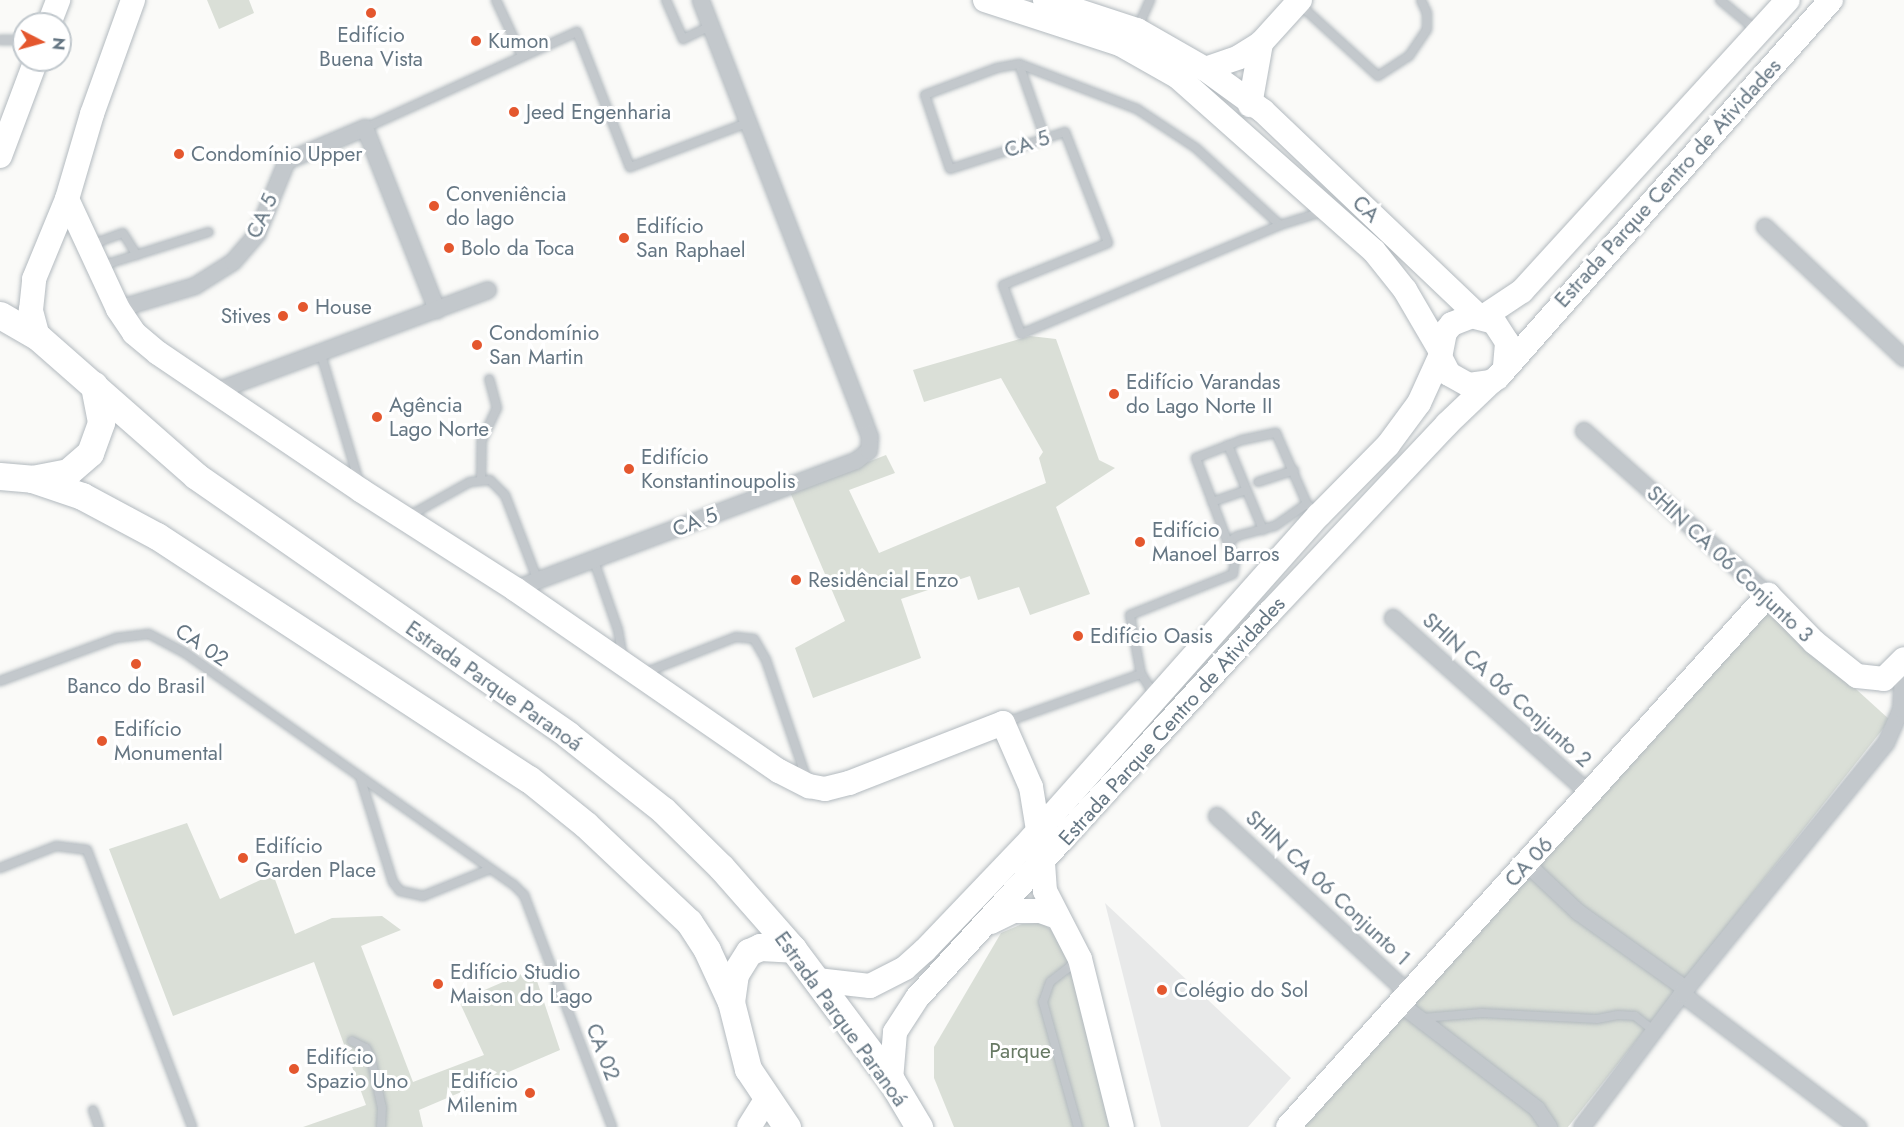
<!DOCTYPE html>
<html>
<head>
<meta charset="utf-8">
<style>
	body { margin:0 }
	#map { position:relative; width:1904px; height:1127px; overflow:hidden; background:#fafaf8; font-family:Jost,sans-serif }
	div>[style] { position:absolute }
	[style*='--x'] { left:calc(var(--x)*1px); top:calc(var(--y)*1px); width:calc(var(--w)*1px); rotate:calc(var(--a)*1deg) }
	.built>* { inset:0; background:#e8e9e9 }
	.green>* { inset:0; background:#dadfd7 }
	.roads { filter:drop-shadow(0 0 2px #b3babf) drop-shadow(0 0 2px #b3babf) }
	.lane>* { height:8px; margin:-4px; padding:0 4px; transform-origin:4px; border-radius:4px; background:#c3c8cc }
	.street>* { height:16px; margin:-8px; padding:0 8px; transform-origin:8px; border-radius:8px; background:#c3c8cc }
	.secondary>* { height:24px; margin:-12px; padding:0 12px; transform-origin:12px; border-radius:12px; background:#fff }
	.primary>* { height:27px; margin:-13.5px; padding:0 13.5px; transform-origin:13.5px; border-radius:13.5px; background:#fff }
	.dots>* { width:16px; height:16px; translate:-50% -50%; box-sizing:border-box; border:3px solid #fff; border-radius:50% }
	span { translate:-50% -50%; white-space:nowrap; text-align:center; line-height:1.15; -webkit-text-stroke:6px #fff; paint-order:stroke }
	.poi-label { font-size:21px; color:#657683 }
	.left { translate:0 -50%; text-align:left }
	.right { translate:-100% -50%; text-align:right }
	.street-label { font-size:21px; color:#657683 }
	.park-label { font-size:21px; color:#687a64 }
	.north { position:absolute; left:12px; top:12px; width:60px; height:60px; box-sizing:border-box; background:#fff; border:2px solid #c1c8cd; border-radius:50%; rotate:96deg; font-size:16px; font-weight:700; line-height:24px; text-align:center; color:#657683 }
	.north::after { content:''; display:block; margin:auto; width:21px; height:27px; background:#e4572e; clip-path:polygon(50% 0,100% 100%,50% 72%,0 100%) }
</style>
</head>
<body>
<div id="map">
	<div class="built">
		<i style="clip-path:polygon(1105px 903px,1291px 1078px,1248px 1127px,1161px 1127px)"></i>
	</div>
	<div class="green">
		<i style="clip-path:polygon(207px 0,249px 0,254px 13px,219px 29px)"></i>
		<i style="clip-path:polygon(1030px 336px,1056px 339px,1099px 460px,1115px 468px,1056px 507px,1090px 594px,1030px 615px,1019px 587px,978px 600px,970px 576px,901px 599px,921px 658px,813px 698px,795px 648px,845px 621px,790px 492px,886px 455px,895px 473px,849px 490px,879px 553px,1046px 483px,1039px 458px,1043px 452px,1001px 378px,924px 402px,913px 370px)"></i>
		<i style="clip-path:polygon(1769px 610px,1890px 720px,1568px 1127px,1304px 1127px)"></i>
		<i style="clip-path:polygon(187px 823px,220px 899px,273px 874px,295px 934px,332px 918px,382px 916px,401px 930px,361px 946px,413px 1082px,484px 1055px,459px 1001px,533px 969px,560px 1050px,419px 1110px,423px 1127px,303px 1127px,366px 1105px,314px 962px,173px 1016px,109px 849px)"></i>
		<i style="clip-path:polygon(1042px 923px,1069px 943px,1119px 1127px,954px 1127px,934px 1078px,934px 1047px,1001px 933px,1022px 924px)"></i>
	</div>
	<div class="roads">
		<div class="lane">
			<i style="--x:496;--y:0;--w:62;--a:65.1"></i>
			<i style="--x:666;--y:0;--w:43;--a:66.4"></i>
			<i style="--x:683;--y:39;--w:29;--a:-25"></i>
			<i style="--x:1720;--y:0;--w:47;--a:39.8"></i>
			<i style="--x:1298;--y:3;--w:108;--a:42.4"></i>
			<i style="--x:1378;--y:76;--w:37;--a:-33"></i>
			<i style="--x:1409;--y:56;--w:32;--a:-56"></i>
			<i style="--x:1427;--y:29;--w:16;--a:-90"></i>
			<i style="--x:1427;--y:13;--w:14;--a:-115"></i>
			<i style="--x:1138;--y:27;--w:30;--a:-66"></i>
			<i style="--x:0;--y:40;--w:24;--a:0"></i>
			<i style="--x:1019;--y:64;--w:78;--a:70.6"></i>
			<i style="--x:365;--y:128;--w:233;--a:-24.4"></i>
			<i style="--x:577;--y:32;--w:145;--a:68.6"></i>
			<i style="--x:630;--y:167;--w:125;--a:-20.6"></i>
			<i style="--x:1280;--y:225;--w:114;--a:-137.5"></i>
			<i style="--x:1196;--y:148;--w:71;--a:-146.5"></i>
			<i style="--x:1137;--y:109;--w:126;--a:-159.1"></i>
			<i style="--x:1019;--y:64;--w:22;--a:170"></i>
			<i style="--x:997;--y:68;--w:77;--a:159.4"></i>
			<i style="--x:925;--y:95;--w:78;--a:71.3"></i>
			<i style="--x:950;--y:169;--w:121;--a:-17.8"></i>
			<i style="--x:1065;--y:132;--w:119;--a:68.8"></i>
			<i style="--x:1108;--y:243;--w:113;--a:158.2"></i>
			<i style="--x:1003;--y:285;--w:52;--a:69.8"></i>
			<i style="--x:1021;--y:334;--w:281;--a:-22.8"></i>
			<i style="--x:1280;--y:225;--w:47;--a:-17.3"></i>
			<i style="--x:90;--y:245;--w:35;--a:-20"></i>
			<i style="--x:123;--y:233;--w:26;--a:58"></i>
			<i style="--x:101;--y:266;--w:113;--a:-17.5"></i>
			<i style="--x:320;--y:351;--w:137;--a:73.4"></i>
			<i style="--x:1228;--y:445;--w:92;--a:67.6"></i>
			<i style="--x:481;--y:479;--w:39;--a:-89"></i>
			<i style="--x:482;--y:440;--w:35;--a:-65"></i>
			<i style="--x:497;--y:408;--w:30;--a:-105"></i>
			<i style="--x:1258;--y:482;--w:38;--a:-18"></i>
			<i style="--x:1212;--y:502;--w:36;--a:-19"></i>
			<i style="--x:407;--y:517;--w:72;--a:-29.1"></i>
			<i style="--x:470;--y:482;--w:20;--a:-6"></i>
			<i style="--x:490;--y:480;--w:21;--a:45"></i>
			<i style="--x:505;--y:495;--w:92;--a:69"></i>
			<i style="--x:1228;--y:543;--w:91;--a:-110.6"></i>
			<i style="--x:1196;--y:458;--w:49;--a:-21.4"></i>
			<i style="--x:1242;--y:440;--w:35;--a:-12"></i>
			<i style="--x:1276;--y:433;--w:77;--a:66.4"></i>
			<i style="--x:594;--y:561;--w:73;--a:70.8"></i>
			<i style="--x:618;--y:630;--w:28;--a:80"></i>
			<i style="--x:644;--y:673;--w:99;--a:-21.4"></i>
			<i style="--x:736;--y:637;--w:18;--a:6"></i>
			<i style="--x:754;--y:639;--w:24;--a:60"></i>
			<i style="--x:766;--y:660;--w:127;--a:71.1"></i>
			<i style="--x:0;--y:681;--w:124;--a:-20.3"></i>
			<i style="--x:116;--y:638;--w:33;--a:-7"></i>
			<i style="--x:149;--y:634;--w:41;--a:27.8"></i>
			<i style="--x:185;--y:653;--w:401;--a:35.2"></i>
			<i style="--x:513;--y:884;--w:16;--a:45"></i>
			<i style="--x:524;--y:895;--w:248;--a:69.2"></i>
			<i style="--x:1155;--y:696;--w:26;--a:-122"></i>
			<i style="--x:1141;--y:674;--w:60;--a:-100.6"></i>
			<i style="--x:1130;--y:615;--w:111;--a:-21.7"></i>
			<i style="--x:1233;--y:574;--w:15;--a:-82"></i>
			<i style="--x:1235;--y:559;--w:17;--a:-114"></i>
			<i style="--x:1228;--y:543;--w:11;--a:-38"></i>
			<i style="--x:1237;--y:536;--w:39;--a:-15"></i>
			<i style="--x:1275;--y:526;--w:39;--a:-35"></i>
			<i style="--x:1307;--y:504;--w:13;--a:42"></i>
			<i style="--x:1006;--y:722;--w:143;--a:-19.6"></i>
			<i style="--x:361;--y:780;--w:107;--a:72.6"></i>
			<i style="--x:393;--y:882;--w:11;--a:52"></i>
			<i style="--x:400;--y:891;--w:24;--a:12"></i>
			<i style="--x:423;--y:896;--w:72;--a:-21.9"></i>
			<i style="--x:0;--y:868;--w:60;--a:-21.4"></i>
			<i style="--x:56;--y:846;--w:31;--a:7"></i>
			<i style="--x:87;--y:850;--w:296;--a:69.2"></i>
			<i style="--x:1077;--y:961;--w:34;--a:142"></i>
			<i style="--x:1050;--y:982;--w:21;--a:109"></i>
			<i style="--x:1043;--y:1002;--w:130;--a:74.4"></i>
			<i style="--x:1422;--y:1018;--w:60;--a:-4.8"></i>
			<i style="--x:1482;--y:1013;--w:115;--a:3"></i>
			<i style="--x:1597;--y:1019;--w:21;--a:-11"></i>
			<i style="--x:1618;--y:1015;--w:17;--a:3"></i>
			<i style="--x:1635;--y:1016;--w:24;--a:38"></i>
			<i style="--x:352;--y:1041;--w:16;--a:27"></i>
			<i style="--x:366;--y:1048;--w:11;--a:63"></i>
			<i style="--x:371;--y:1058;--w:51;--a:77.6"></i>
			<i style="--x:382;--y:1108;--w:19;--a:93"></i>
			<i style="--x:93;--y:1110;--w:18;--a:71"></i>
		</div>
		<div class="street">
			<i style="--x:1765;--y:227;--w:191;--a:43.3"></i>
			<i style="--x:118;--y:309;--w:80;--a:-16.6"></i>
			<i style="--x:195;--y:286;--w:45;--a:-32.3"></i>
			<i style="--x:233;--y:262;--w:37;--a:-49"></i>
			<i style="--x:257;--y:234;--w:79;--a:-67.7"></i>
			<i style="--x:287;--y:161;--w:85;--a:-22.9"></i>
			<i style="--x:365;--y:128;--w:196;--a:68.4"></i>
			<i style="--x:217;--y:391;--w:289;--a:-20.4"></i>
			<i style="--x:1584;--y:431;--w:246;--a:41.7"></i>
			<i style="--x:515;--y:589;--w:364;--a:-20.6"></i>
			<i style="--x:856;--y:461;--w:16;--a:-38"></i>
			<i style="--x:869;--y:451;--w:14;--a:-86"></i>
			<i style="--x:870;--y:437;--w:17;--a:-111"></i>
			<i style="--x:864;--y:421;--w:451;--a:-111.2"></i>
			<i style="--x:1393;--y:618;--w:266;--a:41.8"></i>
			<i style="--x:1217;--y:816;--w:260;--a:42.8"></i>
			<i style="--x:1527;--y:864;--w:70;--a:43.3"></i>
			<i style="--x:1578;--y:912;--w:133;--a:35.5"></i>
			<i style="--x:1682;--y:994;--w:221;--a:37.1"></i>
			<i style="--x:1399;--y:1003;--w:174;--a:37.5"></i>
			<i style="--x:1537;--y:1109;--w:22;--a:56"></i>
			<i style="--x:1582;--y:1127;--w:166;--a:-53.1"></i>
			<i style="--x:1682;--y:994;--w:323;--a:-50.9"></i>
			<i style="--x:1886;--y:743;--w:37;--a:-66"></i>
			<i style="--x:1901;--y:709;--w:49;--a:-86.5"></i>
		</div>
		<div class="secondary">
			<i style="--x:985;--y:0;--w:142;--a:18.1"></i>
			<i style="--x:1120;--y:44;--w:67;--a:29.6"></i>
			<i style="--x:1178;--y:77;--w:262;--a:41.6"></i>
			<i style="--x:1374;--y:251;--w:50;--a:51.5"></i>
			<i style="--x:1405;--y:290;--w:69;--a:59.7"></i>
			<i style="--x:1045;--y:0;--w:97;--a:18.1"></i>
			<i style="--x:1137;--y:30;--w:78;--a:29.8"></i>
			<i style="--x:1205;--y:69;--w:72;--a:35.9"></i>
			<i style="--x:1263;--y:111;--w:298;--a:43.6"></i>
			<i style="--x:49;--y:24;--w:26;--a:-69"></i>
			<i style="--x:1205;--y:69;--w:36;--a:-19"></i>
			<i style="--x:1239;--y:57;--w:26;--a:-32"></i>
			<i style="--x:1261;--y:43;--w:58;--a:-47.8"></i>
			<i style="--x:1250;--y:105;--w:63;--a:-79.9"></i>
			<i style="--x:0;--y:156;--w:103;--a:-69.4"></i>
			<i style="--x:67;--y:199;--w:121;--a:65.1"></i>
			<i style="--x:118;--y:309;--w:29;--a:56"></i>
			<i style="--x:134;--y:333;--w:31;--a:40"></i>
			<i style="--x:158;--y:353;--w:246;--a:34.1"></i>
			<i style="--x:362;--y:491;--w:182;--a:32.6"></i>
			<i style="--x:515;--y:589;--w:321;--a:34.6"></i>
			<i style="--x:779;--y:771;--w:34;--a:27"></i>
			<i style="--x:809;--y:786;--w:16;--a:11"></i>
			<i style="--x:825;--y:789;--w:25;--a:-14"></i>
			<i style="--x:849;--y:783;--w:165;--a:-21.3"></i>
			<i style="--x:1003;--y:723;--w:70;--a:66.4"></i>
			<i style="--x:1031;--y:787;--w:44;--a:80.8"></i>
			<i style="--x:1483;--y:317;--w:47;--a:-33.7"></i>
			<i style="--x:1522;--y:291;--w:394;--a:-47.6"></i>
			<i style="--x:38;--y:337;--w:28;--a:-105"></i>
			<i style="--x:31;--y:310;--w:31;--a:-84"></i>
			<i style="--x:34;--y:279;--w:87;--a:-67.6"></i>
			<i style="--x:67;--y:199;--w:89;--a:-73.6"></i>
			<i style="--x:92;--y:114;--w:121;--a:-70.2"></i>
			<i style="--x:1505;--y:366;--w:24;--a:-85"></i>
			<i style="--x:1507;--y:342;--w:24;--a:-123"></i>
			<i style="--x:1494;--y:322;--w:23;--a:-165"></i>
			<i style="--x:1472;--y:316;--w:22;--a:158"></i>
			<i style="--x:1452;--y:324;--w:11;--a:131"></i>
			<i style="--x:1445;--y:332;--w:25;--a:101"></i>
			<i style="--x:1440;--y:357;--w:19;--a:62"></i>
			<i style="--x:1449;--y:374;--w:23;--a:29"></i>
			<i style="--x:1469;--y:385;--w:22;--a:-8"></i>
			<i style="--x:1491;--y:382;--w:9;--a:-36"></i>
			<i style="--x:1498;--y:377;--w:503;--a:-48.55"></i>
			<i style="--x:1043;--y:863;--w:28;--a:86"></i>
			<i style="--x:1045;--y:891;--w:76;--a:62.8"></i>
			<i style="--x:1080;--y:959;--w:173;--a:76"></i>
			<i style="--x:991;--y:922;--w:25;--a:-26"></i>
			<i style="--x:1014;--y:911;--w:26;--a:0"></i>
			<i style="--x:1040;--y:911;--w:18;--a:19"></i>
			<i style="--x:817;--y:980;--w:53;--a:6.5"></i>
			<i style="--x:870;--y:986;--w:39;--a:-27"></i>
			<i style="--x:905;--y:968;--w:27;--a:-42"></i>
			<i style="--x:925;--y:950;--w:153;--a:-46.3"></i>
			<i style="--x:1031;--y:839;--w:433;--a:-48.4"></i>
			<i style="--x:1319;--y:515;--w:98;--a:-45.4"></i>
			<i style="--x:1388;--y:445;--w:52;--a:-53.6"></i>
			<i style="--x:1419;--y:403;--w:51;--a:-65.5"></i>
			<i style="--x:891;--y:1080;--w:48;--a:-85.2"></i>
			<i style="--x:895;--y:1032;--w:40;--a:-57.1"></i>
			<i style="--x:917;--y:998;--w:523;--a:-47.56"></i>
			<i style="--x:1270;--y:612;--w:258;--a:-46.7"></i>
			<i style="--x:1447;--y:424;--w:61;--a:-43.7"></i>
			<i style="--x:749;--y:1127;--w:32;--a:-58"></i>
			<i style="--x:1288;--y:1127;--w:717;--a:-47.94"></i>
			<i style="--x:1768;--y:595;--w:66;--a:45.6"></i>
			<i style="--x:1814;--y:642;--w:55;--a:38.3"></i>
			<i style="--x:1857;--y:676;--w:27;--a:6"></i>
			<i style="--x:1884;--y:679;--w:28;--a:-45"></i>
		</div>
		<div class="primary">
			<i style="--x:0;--y:315;--w:44;--a:30.1"></i>
			<i style="--x:38;--y:337;--w:210;--a:41.3"></i>
			<i style="--x:196;--y:476;--w:453;--a:34.8"></i>
			<i style="--x:568;--y:735;--w:121;--a:38.3"></i>
			<i style="--x:663;--y:810;--w:81;--a:44.5"></i>
			<i style="--x:721;--y:867;--w:109;--a:48.7"></i>
			<i style="--x:793;--y:949;--w:164;--a:53.2"></i>
			<i style="--x:891;--y:1080;--w:55;--a:59.2"></i>
			<i style="--x:0;--y:476;--w:32;--a:5"></i>
			<i style="--x:32;--y:479;--w:53;--a:18.8"></i>
			<i style="--x:82;--y:496;--w:85;--a:28.1"></i>
			<i style="--x:157;--y:536;--w:444;--a:33.2"></i>
			<i style="--x:529;--y:779;--w:73;--a:38.9"></i>
			<i style="--x:586;--y:825;--w:141;--a:43.3"></i>
			<i style="--x:689;--y:922;--w:33;--a:57"></i>
			<i style="--x:707;--y:950;--w:57;--a:65.2"></i>
			<i style="--x:731;--y:1002;--w:69;--a:75.8"></i>
			<i style="--x:748;--y:1069;--w:70;--a:56.1"></i>
			<i style="--x:32;--y:479;--w:37;--a:-11"></i>
			<i style="--x:68;--y:472;--w:29;--a:-41"></i>
			<i style="--x:90;--y:453;--w:33;--a:-70"></i>
			<i style="--x:101;--y:422;--w:38;--a:-101"></i>
			<i style="--x:731;--y:1002;--w:28;--a:-82"></i>
			<i style="--x:735;--y:974;--w:26;--a:-58"></i>
			<i style="--x:749;--y:952;--w:12;--a:-24"></i>
			<i style="--x:760;--y:947;--w:33;--a:3"></i>
		</div>
	</div>
	<div class="dots">
		<i style="left:371px;top:13px;background:#e4572e"></i>
		<i style="left:476px;top:41px;background:#e4572e"></i>
		<i style="left:514px;top:112px;background:#e4572e"></i>
		<i style="left:179px;top:154px;background:#e4572e"></i>
		<i style="left:434px;top:206px;background:#e4572e"></i>
		<i style="left:624px;top:238px;background:#e4572e"></i>
		<i style="left:449px;top:248px;background:#e4572e"></i>
		<i style="left:303px;top:307px;background:#e4572e"></i>
		<i style="left:283px;top:316px;background:#e4572e"></i>
		<i style="left:477px;top:345px;background:#e4572e"></i>
		<i style="left:1114px;top:394px;background:#e4572e"></i>
		<i style="left:377px;top:417px;background:#e4572e"></i>
		<i style="left:629px;top:469px;background:#e4572e"></i>
		<i style="left:1140px;top:542px;background:#e4572e"></i>
		<i style="left:796px;top:580px;background:#e4572e"></i>
		<i style="left:1078px;top:636px;background:#e4572e"></i>
		<i style="left:136px;top:664px;background:#e4572e"></i>
		<i style="left:102px;top:741px;background:#e4572e"></i>
		<i style="left:243px;top:858px;background:#e4572e"></i>
		<i style="left:438px;top:984px;background:#e4572e"></i>
		<i style="left:1162px;top:990px;background:#e4572e"></i>
		<i style="left:294px;top:1069px;background:#e4572e"></i>
		<i style="left:530px;top:1093px;background:#e4572e"></i>
	</div>
	<div class="poi-label">
		<span style="left:371px;top:47px">Edifício<br>Buena Vista</span>
		<span class="left" style="left:488px;top:41px">Kumon</span>
		<span class="left" style="left:526px;top:112px">Jeed Engenharia</span>
		<span class="left" style="left:191px;top:154px">Condomínio Upper</span>
		<span class="left" style="left:446px;top:206px">Conveniência<br>do lago</span>
		<span class="left" style="left:636px;top:238px">Edifício<br>San Raphael</span>
		<span class="left" style="left:461px;top:248px">Bolo da Toca</span>
		<span class="left" style="left:315px;top:307px">House</span>
		<span class="right" style="left:271px;top:316px">Stives</span>
		<span class="left" style="left:489px;top:345px">Condomínio<br>San Martin</span>
		<span class="left" style="left:1126px;top:394px">Edifício Varandas<br>do Lago Norte II</span>
		<span class="left" style="left:389px;top:417px">Agência<br>Lago Norte</span>
		<span class="left" style="left:641px;top:469px">Edifício<br>Konstantinoupolis</span>
		<span class="left" style="left:1152px;top:542px">Edifício<br>Manoel Barros</span>
		<span class="left" style="left:808px;top:580px">Residêncial Enzo</span>
		<span class="left" style="left:1090px;top:636px">Edifício Oasis</span>
		<span style="left:136px;top:686px">Banco do Brasil</span>
		<span class="left" style="left:114px;top:741px">Edifício<br>Monumental</span>
		<span class="left" style="left:255px;top:858px">Edifício<br>Garden Place</span>
		<span class="left" style="left:450px;top:984px">Edifício Studio<br>Maison do Lago</span>
		<span class="left" style="left:1174px;top:990px">Colégio do Sol</span>
		<span class="left" style="left:306px;top:1069px">Edifício<br>Spazio Uno</span>
		<span class="right" style="left:518px;top:1093px">Edifício<br>Milenim</span>
	</div>
	<div class="street-label">
		<span style="left:1027px;top:144px;rotate:-18deg">CA 5</span>
		<span style="left:1668px;top:183px;rotate:-48deg">Estrada Parque Centro de Atividades</span>
		<span style="left:1366px;top:209px;rotate:44deg">CA</span>
		<span style="left:262px;top:216px;rotate:-66deg">CA 5</span>
		<span style="left:695px;top:522px;rotate:-21deg">CA 5</span>
		<span style="left:1730px;top:564px;rotate:43deg">SHIN CA 06 Conjunto 3</span>
		<span style="left:202px;top:645px;rotate:34deg">CA 02</span>
		<span style="left:494px;top:686px;rotate:35deg">Estrada Parque Paranoá</span>
		<span style="left:1507px;top:690px;rotate:42deg">SHIN CA 06 Conjunto 2</span>
		<span style="left:1172px;top:721px;rotate:-48deg">Estrada Parque Centro de Atividades</span>
		<span style="left:1529px;top:862px;rotate:-47deg">CA 06</span>
		<span style="left:1328px;top:888px;rotate:43deg">SHIN CA 06 Conjunto 1</span>
		<span style="left:841px;top:1019px;rotate:54deg">Estrada Parque Paranoá</span>
		<span style="left:603px;top:1052px;rotate:69deg">CA 02</span>
	</div>
	<div class="park-label">
		<span style="left:1020px;top:1051px">Parque</span>
	</div>
	<div class="north">N</div>
</div>
</body>
</html>
